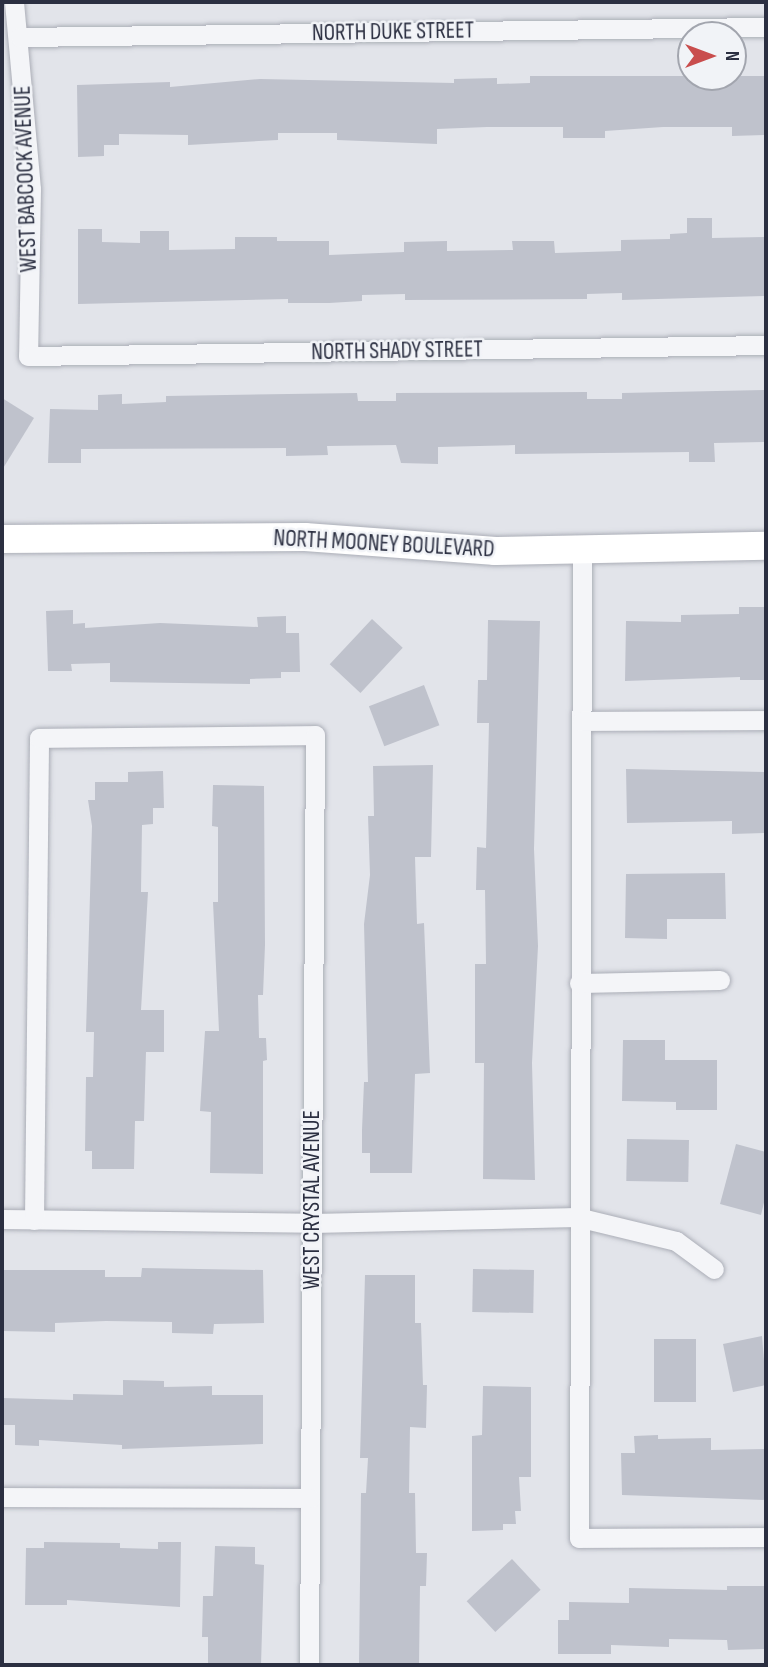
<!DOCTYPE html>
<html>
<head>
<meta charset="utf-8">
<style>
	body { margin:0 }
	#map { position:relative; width:768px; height:1667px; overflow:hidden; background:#e2e4ea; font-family:"Sofia Sans Condensed",sans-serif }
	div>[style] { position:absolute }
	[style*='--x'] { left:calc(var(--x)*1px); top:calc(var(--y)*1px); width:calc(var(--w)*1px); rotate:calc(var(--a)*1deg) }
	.building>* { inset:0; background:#bfc2cc; transform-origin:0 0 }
	.roads { filter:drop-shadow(0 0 2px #abaeb7) drop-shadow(0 0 2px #abaeb7) }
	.street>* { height:19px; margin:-9.5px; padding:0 9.5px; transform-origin:9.5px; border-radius:9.5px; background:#f4f5f8 }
	.secondary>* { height:28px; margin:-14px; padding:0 14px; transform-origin:14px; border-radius:14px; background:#fff }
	span { translate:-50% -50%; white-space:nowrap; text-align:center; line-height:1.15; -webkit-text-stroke:5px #f1f3f7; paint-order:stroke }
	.street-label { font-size:23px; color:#2b2f41 }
	.frame { position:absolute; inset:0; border:4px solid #2b2f41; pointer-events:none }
	.north { position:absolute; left:677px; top:21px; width:70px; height:70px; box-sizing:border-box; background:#f1f3f7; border:2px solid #a2a5ae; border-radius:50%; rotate:90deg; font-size:19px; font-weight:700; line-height:28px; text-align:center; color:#2b2f41 }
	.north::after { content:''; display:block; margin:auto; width:24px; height:32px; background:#c94d4d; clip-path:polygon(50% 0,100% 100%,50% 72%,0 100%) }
</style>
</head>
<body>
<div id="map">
	<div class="building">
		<i style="clip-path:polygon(530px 76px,766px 76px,766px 135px,732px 136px,732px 127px,663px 127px,605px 131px,605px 138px,563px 138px,563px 127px,487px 127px,437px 129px,437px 144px,337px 140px,337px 133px,278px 133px,278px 140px,188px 145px,188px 135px,119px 134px,119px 145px,104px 145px,104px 156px,78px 157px,77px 85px,170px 82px,170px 87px,260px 79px,454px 83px,454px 79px,497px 78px,497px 84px,530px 83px)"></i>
		<i style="clip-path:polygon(687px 218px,712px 218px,712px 238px,766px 237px,766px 296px,622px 300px,622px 293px,587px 294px,587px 299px,405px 300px,405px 294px,362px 295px,362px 301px,329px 303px,288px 303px,288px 299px,78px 304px,78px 229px,102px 229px,102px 242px,140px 243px,140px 231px,169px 231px,169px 250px,235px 249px,235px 237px,277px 237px,277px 241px,329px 241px,329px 255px,404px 252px,404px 242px,447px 241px,447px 251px,513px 250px,512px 241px,554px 241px,555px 253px,621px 251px,621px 240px,670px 239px,670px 234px,687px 233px)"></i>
		<i style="clip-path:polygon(766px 390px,766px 442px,714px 443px,715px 462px,689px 462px,689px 452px,515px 454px,515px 445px,438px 447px,438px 464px,401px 463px,396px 445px,327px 446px,328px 455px,286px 456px,286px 448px,81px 449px,81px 463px,48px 463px,50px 409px,98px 410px,98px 395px,122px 394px,122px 404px,166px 402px,166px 396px,357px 393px,358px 401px,396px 401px,396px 393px,587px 392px,587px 399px,622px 399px,622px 393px)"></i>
		<i style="clip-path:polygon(2px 398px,34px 418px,2px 470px)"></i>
		<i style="clip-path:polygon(739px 607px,766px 607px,766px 680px,740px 680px,740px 677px,625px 681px,626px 621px,681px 622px,681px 615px,739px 614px)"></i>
		<i style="clip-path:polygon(73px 610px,73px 624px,85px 623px,85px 628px,160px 623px,258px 627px,257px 617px,286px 616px,286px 633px,299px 633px,300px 672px,281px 672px,281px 678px,250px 679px,250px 684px,110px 682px,110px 663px,71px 664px,72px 671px,48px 671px,46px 611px)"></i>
		<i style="left:372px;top:619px;width:42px;height:62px;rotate:43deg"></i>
		<i style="clip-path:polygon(488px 620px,540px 621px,534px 849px,538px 946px,532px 1063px,535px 1180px,483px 1179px,484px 1063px,475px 1063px,475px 964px,486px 964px,485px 890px,476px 890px,477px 847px,486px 848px,489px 723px,477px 723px,478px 680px,487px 680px)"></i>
		<i style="left:424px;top:685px;width:43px;height:59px;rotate:69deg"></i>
		<i style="clip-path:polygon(433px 765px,431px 857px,415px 857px,417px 924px,424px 923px,430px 1073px,415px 1074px,412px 1173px,370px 1173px,370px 1153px,362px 1153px,362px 1130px,364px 1082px,368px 1082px,364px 924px,370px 875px,368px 816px,374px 816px,373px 766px)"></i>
		<i style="clip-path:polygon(626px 769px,766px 772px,766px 833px,732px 834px,732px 821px,627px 823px)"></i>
		<i style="clip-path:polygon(163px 771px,164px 808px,153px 808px,153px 824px,142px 825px,141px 892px,148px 892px,141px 1010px,164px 1010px,164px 1052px,146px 1052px,144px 1121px,135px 1121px,134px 1169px,92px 1169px,92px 1151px,85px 1151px,86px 1077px,93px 1077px,94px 1032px,86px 1032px,92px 826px,88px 800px,95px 800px,95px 782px,128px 782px,128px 772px)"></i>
		<i style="clip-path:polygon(213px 785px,264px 786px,265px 945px,263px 995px,258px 995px,259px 1038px,266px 1038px,267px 1060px,263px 1061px,263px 1174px,210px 1173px,211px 1112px,200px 1111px,205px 1031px,219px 1031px,213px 902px,218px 902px,218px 827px,212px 826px)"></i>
		<i style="clip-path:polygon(725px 873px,726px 919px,667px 919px,667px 939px,625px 938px,626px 874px)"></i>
		<i style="clip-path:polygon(623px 1040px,665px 1040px,665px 1060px,717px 1060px,717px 1110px,676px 1110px,676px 1102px,622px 1101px)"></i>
		<i style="left:627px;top:1139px;width:62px;height:42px;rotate:1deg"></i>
		<i style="clip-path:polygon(736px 1144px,766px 1152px,766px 1194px,761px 1215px,720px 1204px)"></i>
		<i style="clip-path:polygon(142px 1268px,263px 1270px,264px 1323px,214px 1324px,213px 1334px,172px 1333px,172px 1322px,106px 1321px,55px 1323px,55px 1332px,2px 1331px,2px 1270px,105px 1270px,105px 1277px,141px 1277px)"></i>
		<i style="left:473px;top:1269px;width:61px;height:43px;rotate:1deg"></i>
		<i style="clip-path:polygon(365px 1275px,415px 1275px,415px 1323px,421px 1323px,423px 1385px,427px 1385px,426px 1428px,410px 1427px,409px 1493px,415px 1493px,416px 1553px,427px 1553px,426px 1586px,420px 1586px,419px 1665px,359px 1665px,361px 1493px,366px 1493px,368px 1458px,360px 1458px)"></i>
		<i style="clip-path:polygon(762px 1336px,766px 1385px,733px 1392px,723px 1344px)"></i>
		<i style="left:654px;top:1339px;width:42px;height:63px"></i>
		<i style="clip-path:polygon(123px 1380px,164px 1381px,164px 1387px,212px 1386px,212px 1395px,263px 1395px,263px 1444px,122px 1449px,122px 1445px,39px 1440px,39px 1446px,15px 1445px,15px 1425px,2px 1425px,2px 1398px,73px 1400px,73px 1394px,123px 1395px)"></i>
		<i style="clip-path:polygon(483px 1386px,531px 1387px,531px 1477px,519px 1477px,521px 1511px,515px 1511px,516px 1524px,503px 1524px,503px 1530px,472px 1531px,472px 1436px,482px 1435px)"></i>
		<i style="clip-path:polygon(658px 1435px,658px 1439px,711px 1438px,711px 1450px,766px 1449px,766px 1500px,622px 1495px,621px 1453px,635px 1453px,634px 1436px)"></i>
		<i style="clip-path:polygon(44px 1542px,120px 1543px,120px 1548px,158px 1549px,158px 1542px,181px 1542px,180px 1607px,67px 1600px,67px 1605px,25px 1605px,26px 1548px,44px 1548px)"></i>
		<i style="clip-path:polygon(215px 1546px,255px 1547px,255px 1564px,264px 1565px,261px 1665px,208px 1665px,208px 1637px,202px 1637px,203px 1596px,213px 1596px)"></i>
		<i style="left:512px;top:1559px;width:42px;height:62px;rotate:47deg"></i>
		<i style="clip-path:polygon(727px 1586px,766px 1586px,766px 1649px,728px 1650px,727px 1640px,669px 1639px,669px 1647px,611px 1645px,611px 1654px,558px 1654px,558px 1620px,569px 1620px,569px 1602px,629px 1603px,629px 1588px,727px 1590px)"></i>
	</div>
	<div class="roads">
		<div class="street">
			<i style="--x:14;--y:2;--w:188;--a:84.8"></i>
			<i style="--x:31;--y:189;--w:167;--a:91"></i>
			<i style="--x:28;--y:356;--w:738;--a:-0.85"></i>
			<i style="--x:20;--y:37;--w:746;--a:-0.77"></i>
			<i style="--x:582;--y:551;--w:987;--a:90.17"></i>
			<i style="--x:579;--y:1538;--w:187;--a:-0.3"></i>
			<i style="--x:582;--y:721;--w:184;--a:-0.3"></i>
			<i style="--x:579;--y:983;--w:141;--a:-1.2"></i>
			<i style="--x:2;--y:1219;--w:310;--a:0.7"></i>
			<i style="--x:312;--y:1223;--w:265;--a:-1.3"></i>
			<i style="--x:577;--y:1217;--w:102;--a:13.6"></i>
			<i style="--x:676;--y:1241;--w:47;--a:36.4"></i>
			<i style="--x:34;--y:1220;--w:482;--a:-89.4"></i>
			<i style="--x:39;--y:738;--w:276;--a:-0.6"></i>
			<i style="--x:315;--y:735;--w:930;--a:90.37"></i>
			<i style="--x:2;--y:1497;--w:308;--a:0.2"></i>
		</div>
		<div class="secondary">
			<i style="--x:2;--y:539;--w:303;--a:-0.4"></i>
			<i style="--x:305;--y:537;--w:191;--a:4.2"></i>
			<i style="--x:495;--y:551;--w:271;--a:-1.1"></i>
		</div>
	</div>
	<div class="street-label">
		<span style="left:393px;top:32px;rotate:-1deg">NORTH DUKE STREET</span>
		<span style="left:26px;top:179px;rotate:-92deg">WEST BABCOCK AVENUE</span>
		<span style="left:397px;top:351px;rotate:-1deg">NORTH SHADY STREET</span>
		<span style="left:384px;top:544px;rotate:3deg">NORTH MOONEY BOULEVARD</span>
		<span style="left:312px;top:1200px;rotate:-90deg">WEST CRYSTAL AVENUE</span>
	</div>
	<div class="frame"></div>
	<div class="north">N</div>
</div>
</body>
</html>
